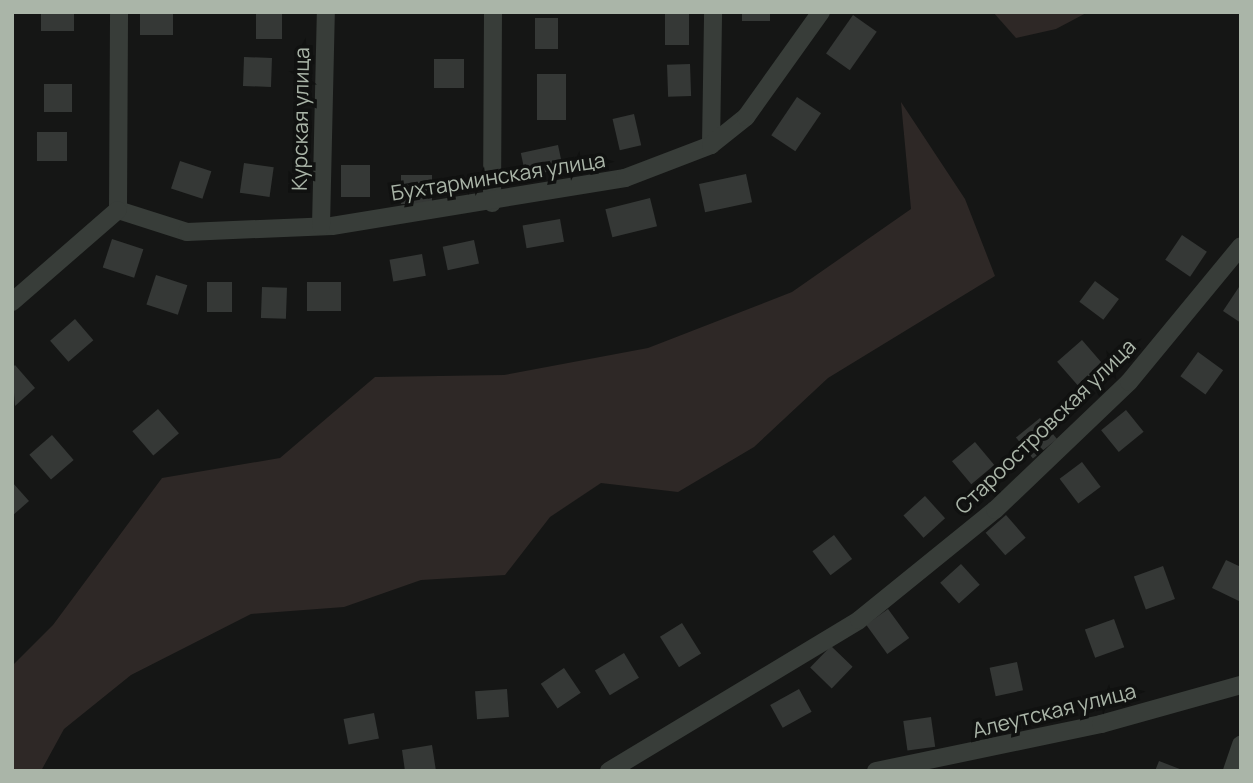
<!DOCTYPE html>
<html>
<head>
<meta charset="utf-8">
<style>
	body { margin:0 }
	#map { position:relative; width:1253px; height:783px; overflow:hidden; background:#151615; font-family:Manrope,sans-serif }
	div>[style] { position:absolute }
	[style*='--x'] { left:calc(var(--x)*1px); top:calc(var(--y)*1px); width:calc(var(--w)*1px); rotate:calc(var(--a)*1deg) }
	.green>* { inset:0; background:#2e2826 }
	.building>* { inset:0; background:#353836; transform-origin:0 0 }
	.street>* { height:18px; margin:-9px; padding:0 9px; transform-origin:9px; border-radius:9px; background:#383d39 }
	span { translate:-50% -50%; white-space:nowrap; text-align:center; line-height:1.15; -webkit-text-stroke:7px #101110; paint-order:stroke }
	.street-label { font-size:21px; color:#aab5a8 }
	.frame { position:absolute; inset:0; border:14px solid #aab5a8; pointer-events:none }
</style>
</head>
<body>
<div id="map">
	<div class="green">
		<i style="clip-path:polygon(993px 12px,1088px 12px,1056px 29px,1016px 38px)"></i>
		<i style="clip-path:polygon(901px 102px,965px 199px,995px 276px,828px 378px,754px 447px,678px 492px,601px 483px,550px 517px,505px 575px,421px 580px,344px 607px,251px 614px,131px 675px,64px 729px,41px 771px,12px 771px,12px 666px,53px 625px,162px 478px,280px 458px,375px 377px,504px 375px,648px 348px,792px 292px,911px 209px)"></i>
	</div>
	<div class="building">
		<i style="left:41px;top:12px;width:33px;height:19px"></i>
		<i style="left:140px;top:12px;width:33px;height:23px"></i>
		<i style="left:256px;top:12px;width:26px;height:27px"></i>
		<i style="left:742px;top:12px;width:28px;height:9px"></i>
		<i style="left:665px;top:13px;width:24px;height:32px"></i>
		<i style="left:853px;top:15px;width:29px;height:47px;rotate:35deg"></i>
		<i style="left:535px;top:18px;width:23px;height:31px"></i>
		<i style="left:244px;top:57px;width:28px;height:29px;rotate:2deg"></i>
		<i style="left:434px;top:59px;width:30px;height:29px"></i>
		<i style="left:690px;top:64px;width:32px;height:23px;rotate:88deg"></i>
		<i style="left:537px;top:74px;width:29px;height:46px"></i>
		<i style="left:44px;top:84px;width:28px;height:28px"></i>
		<i style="left:797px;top:97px;width:29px;height:46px;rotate:34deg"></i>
		<i style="left:634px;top:114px;width:32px;height:22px;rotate:77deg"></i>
		<i style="left:37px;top:132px;width:30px;height:29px"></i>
		<i style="left:558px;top:145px;width:24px;height:38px;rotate:78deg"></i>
		<i style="left:180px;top:161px;width:33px;height:29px;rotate:18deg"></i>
		<i style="left:244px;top:163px;width:30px;height:30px;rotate:8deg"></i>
		<i style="left:341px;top:165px;width:29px;height:32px"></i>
		<i style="left:746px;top:174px;width:29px;height:48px;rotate:78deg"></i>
		<i style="left:401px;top:175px;width:31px;height:29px"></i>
		<i style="left:650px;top:198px;width:29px;height:46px;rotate:76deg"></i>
		<i style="left:560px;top:219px;width:23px;height:38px;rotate:80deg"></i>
		<i style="left:1182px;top:235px;width:30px;height:30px;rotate:34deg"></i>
		<i style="left:112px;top:239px;width:33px;height:30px;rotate:18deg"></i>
		<i style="left:474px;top:240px;width:24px;height:32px;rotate:78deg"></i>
		<i style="left:422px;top:254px;width:22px;height:33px;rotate:80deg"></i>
		<i style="left:156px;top:275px;width:33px;height:31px;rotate:18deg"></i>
		<i style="left:1095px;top:281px;width:30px;height:26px;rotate:37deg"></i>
		<i style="left:207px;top:282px;width:25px;height:30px"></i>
		<i style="left:307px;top:282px;width:34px;height:29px"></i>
		<i style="clip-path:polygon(1241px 284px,1241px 323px,1223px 311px)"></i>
		<i style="left:262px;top:287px;width:25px;height:31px;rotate:2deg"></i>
		<i style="left:75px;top:319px;width:28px;height:33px;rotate:49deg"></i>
		<i style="left:1082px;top:340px;width:32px;height:33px;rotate:49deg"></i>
		<i style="left:1198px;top:352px;width:31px;height:30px;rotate:36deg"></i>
		<i style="clip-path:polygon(15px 365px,35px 388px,15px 406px,12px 368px)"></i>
		<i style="left:158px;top:409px;width:32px;height:34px;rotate:49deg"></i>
		<i style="left:1126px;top:410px;width:28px;height:32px;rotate:51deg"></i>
		<i style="left:1040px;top:418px;width:27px;height:31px;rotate:51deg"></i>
		<i style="left:52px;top:435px;width:33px;height:30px;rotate:49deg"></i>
		<i style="left:975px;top:442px;width:30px;height:30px;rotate:50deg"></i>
		<i style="left:1082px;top:462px;width:31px;height:28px;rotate:53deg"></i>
		<i style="clip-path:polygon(12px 482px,29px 501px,12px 516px)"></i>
		<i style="left:925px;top:496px;width:30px;height:29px;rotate:48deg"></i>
		<i style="left:1006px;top:515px;width:30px;height:27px;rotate:49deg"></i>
		<i style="left:834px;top:535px;width:30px;height:27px;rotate:53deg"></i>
		<i style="clip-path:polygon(1226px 560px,1241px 567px,1241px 602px,1212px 588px)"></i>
		<i style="left:961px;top:564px;width:28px;height:28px;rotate:48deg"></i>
		<i style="left:1163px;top:566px;width:35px;height:31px;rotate:70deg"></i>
		<i style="left:888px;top:609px;width:36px;height:27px;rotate:54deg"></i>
		<i style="left:1114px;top:619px;width:30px;height:31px;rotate:70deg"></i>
		<i style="left:682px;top:623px;width:36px;height:26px;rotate:58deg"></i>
		<i style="left:831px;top:646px;width:30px;height:30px;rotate:44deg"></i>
		<i style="left:624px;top:653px;width:29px;height:34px;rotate:59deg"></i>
		<i style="left:1017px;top:662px;width:29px;height:28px;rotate:78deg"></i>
		<i style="left:564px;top:668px;width:30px;height:28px;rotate:56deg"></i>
		<i style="left:507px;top:689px;width:28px;height:32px;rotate:86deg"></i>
		<i style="left:799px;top:689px;width:26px;height:33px;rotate:61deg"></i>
		<i style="left:374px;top:713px;width:26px;height:31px;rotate:79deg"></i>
		<i style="left:931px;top:717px;width:30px;height:28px;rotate:82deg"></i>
		<i style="clip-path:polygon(432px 745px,436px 771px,405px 771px,402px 750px)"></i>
		<i style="clip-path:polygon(1159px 761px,1185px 771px,1155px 771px)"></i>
	</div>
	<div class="street">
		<i style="--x:711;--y:145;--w:133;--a:-89.1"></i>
		<i style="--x:492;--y:203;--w:191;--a:-89.7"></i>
		<i style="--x:118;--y:210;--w:72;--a:17.7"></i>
		<i style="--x:187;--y:232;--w:145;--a:-2.4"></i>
		<i style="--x:332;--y:226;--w:297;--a:-9.3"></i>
		<i style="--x:625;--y:178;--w:92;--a:-21"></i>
		<i style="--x:711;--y:145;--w:45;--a:-38.7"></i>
		<i style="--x:746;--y:117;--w:129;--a:-54.5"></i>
		<i style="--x:118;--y:210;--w:198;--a:-89.7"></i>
		<i style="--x:321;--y:226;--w:214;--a:-88.7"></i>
		<i style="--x:12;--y:302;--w:140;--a:-41"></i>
		<i style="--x:609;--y:771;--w:292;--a:-31.1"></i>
		<i style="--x:859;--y:620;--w:175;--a:-39"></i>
		<i style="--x:995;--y:510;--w:185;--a:-43.7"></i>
		<i style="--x:1129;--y:382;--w:176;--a:-50.5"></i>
		<i style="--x:876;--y:771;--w:230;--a:-11.8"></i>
		<i style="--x:1101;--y:724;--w:145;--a:-15.6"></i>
		<i style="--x:1232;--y:771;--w:28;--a:-71"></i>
	</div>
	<div class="street-label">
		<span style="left:300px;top:119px;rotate:-89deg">Курская улица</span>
		<span style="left:498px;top:176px;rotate:-9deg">Бухтарминская улица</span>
		<span style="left:1045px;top:426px;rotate:-44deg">Староостровская улица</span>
		<span style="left:1054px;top:710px;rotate:-14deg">Алеутская улица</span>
	</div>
	<div class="frame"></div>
</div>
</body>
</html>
